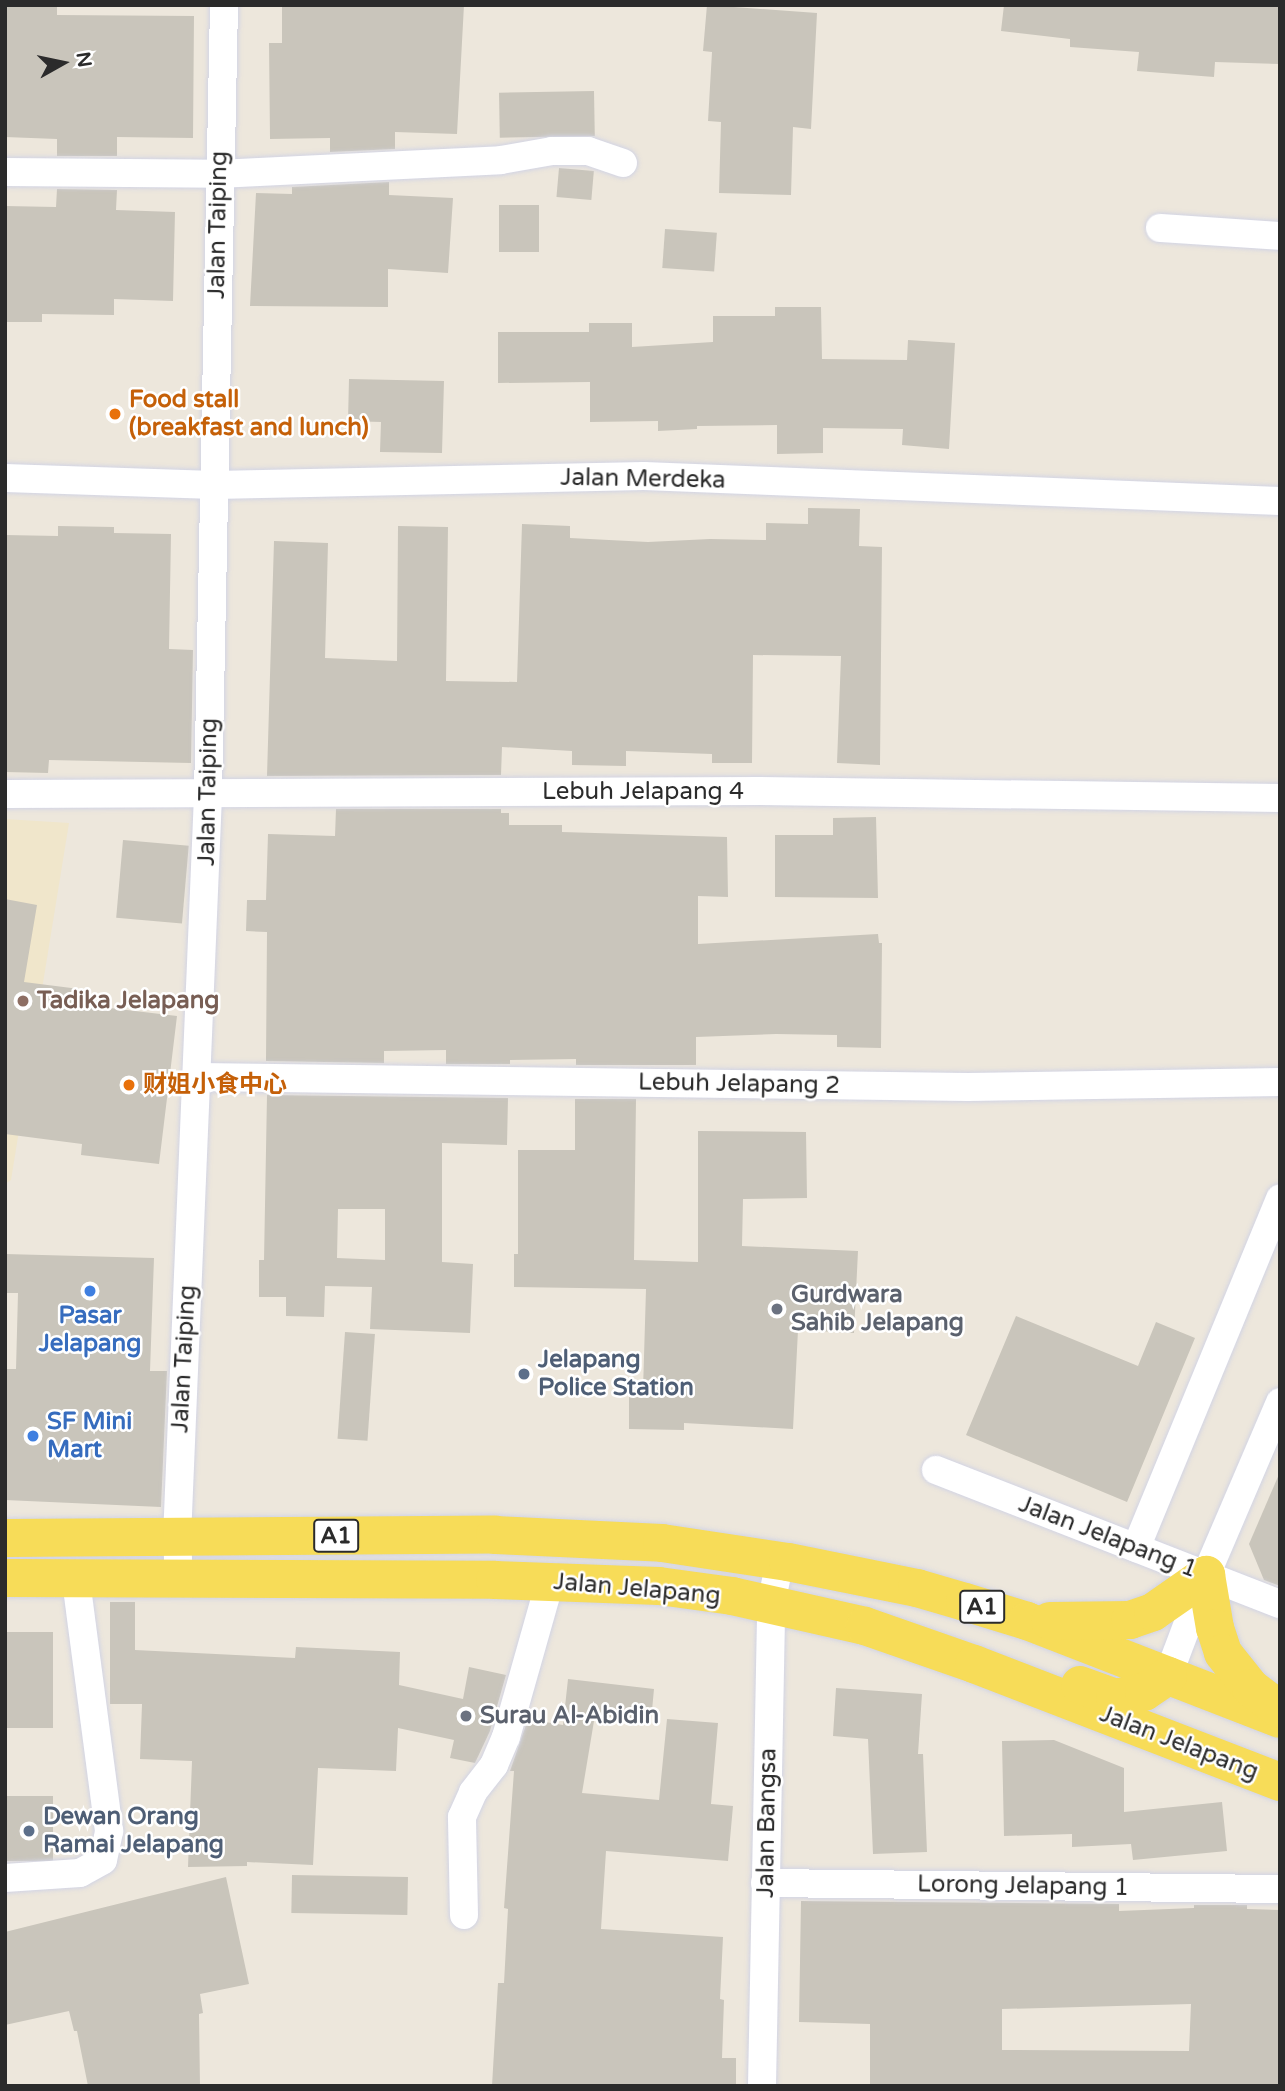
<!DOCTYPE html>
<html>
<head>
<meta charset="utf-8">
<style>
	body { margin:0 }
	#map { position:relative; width:1285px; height:2091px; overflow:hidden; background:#ede7dc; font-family:"Varela Round","Noto Sans SC",sans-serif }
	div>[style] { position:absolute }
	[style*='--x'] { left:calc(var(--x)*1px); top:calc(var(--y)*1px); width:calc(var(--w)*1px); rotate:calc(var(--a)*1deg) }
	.education>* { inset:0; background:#f0e6cb }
	.building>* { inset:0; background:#c9c5bb; transform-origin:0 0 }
	.roads { filter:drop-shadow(0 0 2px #d2d4e4) drop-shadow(0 0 2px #d2d4e4) }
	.street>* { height:28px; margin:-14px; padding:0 14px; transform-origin:14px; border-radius:14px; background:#fff }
	.primary>* { height:38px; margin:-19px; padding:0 19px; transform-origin:19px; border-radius:19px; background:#f7dc58 }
	.dots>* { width:19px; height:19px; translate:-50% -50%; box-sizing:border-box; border:4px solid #fff; border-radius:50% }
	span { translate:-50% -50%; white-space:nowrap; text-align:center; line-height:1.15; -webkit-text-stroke:5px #fff; paint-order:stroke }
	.shield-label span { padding:2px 5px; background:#fff; border:2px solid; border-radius:5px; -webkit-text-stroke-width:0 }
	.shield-label { font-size:23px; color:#2b2b2b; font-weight:700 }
	.street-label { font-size:24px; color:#2b2b2b }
	.food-label { font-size:24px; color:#c56008; font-weight:700 }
	.left { translate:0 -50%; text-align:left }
	.education-label { font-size:24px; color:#785e54; font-weight:700 }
	.worship-label { font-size:24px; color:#5b616d; font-weight:700 }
	.shop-label { font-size:24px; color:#366cbe; font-weight:700 }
	.service-label { font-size:24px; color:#4e5e75; font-weight:700 }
	.frame { position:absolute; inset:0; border:7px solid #2b2b2b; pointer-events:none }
	.north { position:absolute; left:28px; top:28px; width:70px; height:70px; -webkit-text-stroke:5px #fff; paint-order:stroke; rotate:81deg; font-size:19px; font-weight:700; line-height:28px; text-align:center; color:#2b2b2b }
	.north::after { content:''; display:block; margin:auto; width:24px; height:32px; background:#2b2b2b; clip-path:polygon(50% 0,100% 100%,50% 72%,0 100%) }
</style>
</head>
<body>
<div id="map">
	<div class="education">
		<i style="clip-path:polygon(5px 819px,69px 823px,11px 1180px,5px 1184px)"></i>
	</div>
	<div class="building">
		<i style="clip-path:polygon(5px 5px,57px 5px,57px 15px,194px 16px,193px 138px,117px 137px,117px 156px,57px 156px,57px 139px,5px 137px)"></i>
		<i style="clip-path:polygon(282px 5px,464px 5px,457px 134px,395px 132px,395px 149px,330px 152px,330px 138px,270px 139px,269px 43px,282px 43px)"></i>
		<i style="clip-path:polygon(707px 5px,817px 13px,811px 129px,793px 127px,791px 195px,719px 193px,721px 122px,708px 121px,712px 52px,703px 51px)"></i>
		<i style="clip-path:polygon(1004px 5px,1280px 5px,1280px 64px,1215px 62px,1214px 77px,1137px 71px,1139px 52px,1070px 47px,1070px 39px,1001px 31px)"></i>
		<i style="left:594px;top:91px;width:45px;height:95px;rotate:89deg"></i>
		<i style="left:559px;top:168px;width:35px;height:29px;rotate:5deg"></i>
		<i style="clip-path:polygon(389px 182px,389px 195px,453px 198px,448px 273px,388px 269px,388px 307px,250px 306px,256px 193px,292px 194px,292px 187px)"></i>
		<i style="clip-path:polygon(57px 189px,117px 190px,116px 210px,175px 212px,173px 301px,114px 299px,114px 315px,42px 314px,42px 322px,5px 322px,5px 206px,56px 207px)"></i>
		<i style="left:499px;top:205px;width:40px;height:47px"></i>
		<i style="left:665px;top:229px;width:52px;height:39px;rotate:4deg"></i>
		<i style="clip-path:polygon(775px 307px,821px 307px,822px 359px,907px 360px,908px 340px,955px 343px,949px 449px,902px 445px,903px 429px,823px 428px,823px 453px,777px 454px,777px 425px,697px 426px,697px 429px,658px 431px,658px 421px,590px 422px,590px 382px,498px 383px,498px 332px,589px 332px,589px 323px,632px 323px,632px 347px,713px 342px,713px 316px,775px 316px)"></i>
		<i style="clip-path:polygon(349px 379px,444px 381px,442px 453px,380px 452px,381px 422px,348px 421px)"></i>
		<i style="clip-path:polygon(808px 508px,860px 509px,859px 546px,882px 547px,880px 765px,837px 763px,841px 656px,753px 655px,752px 763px,712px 763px,712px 754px,626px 751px,626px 766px,572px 765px,572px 751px,502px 747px,501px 775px,267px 776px,274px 541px,328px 543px,325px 658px,397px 661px,398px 526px,448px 527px,446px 681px,517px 682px,522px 524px,570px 526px,570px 538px,648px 542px,710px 539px,766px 540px,766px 523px,808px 524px)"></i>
		<i style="clip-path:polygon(58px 526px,114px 527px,114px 533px,171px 534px,169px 649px,193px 650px,191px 763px,49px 760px,48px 773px,5px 772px,5px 535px,58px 536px)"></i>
		<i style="clip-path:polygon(336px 809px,501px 809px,501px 813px,509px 813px,509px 825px,562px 825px,562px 832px,727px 837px,728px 897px,698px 896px,698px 944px,878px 934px,879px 943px,882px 943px,881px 1048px,837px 1047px,837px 1035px,776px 1034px,696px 1037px,696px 1065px,576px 1065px,576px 1059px,510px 1060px,510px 1064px,446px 1064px,446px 1050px,384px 1051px,384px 1063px,266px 1061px,267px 932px,246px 931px,247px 900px,266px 900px,268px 834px,335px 836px)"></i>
		<i style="clip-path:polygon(876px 817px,878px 898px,775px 897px,775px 835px,833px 835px,833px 818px)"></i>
		<i style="left:123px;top:840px;width:66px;height:78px;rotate:5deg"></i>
		<i style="clip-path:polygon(5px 899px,37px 905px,24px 982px,87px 990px,85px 1005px,177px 1016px,159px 1164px,81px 1155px,82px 1144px,5px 1134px)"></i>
		<i style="clip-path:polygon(evenodd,267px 1095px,508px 1098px,507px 1145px,442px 1143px,442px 1262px,473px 1264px,470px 1333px,370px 1329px,372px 1287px,325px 1286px,324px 1317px,286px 1316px,286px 1297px,259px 1297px,259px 1260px,264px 1260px,267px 1095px,338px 1209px,385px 1209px,385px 1260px,337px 1258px,338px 1209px)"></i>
		<i style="clip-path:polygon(575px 1099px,636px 1099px,634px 1260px,698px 1262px,698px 1131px,806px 1132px,807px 1198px,743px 1199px,742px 1246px,858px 1251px,854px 1333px,798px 1330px,793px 1429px,684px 1423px,684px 1430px,629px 1429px,629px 1390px,643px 1390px,646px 1289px,514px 1287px,514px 1254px,518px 1254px,518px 1150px,575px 1150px)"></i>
		<i style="clip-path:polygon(5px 1254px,154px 1258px,150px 1371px,167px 1371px,161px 1507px,5px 1500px,5px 1369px,16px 1369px,18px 1293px,5px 1293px)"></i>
		<i style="clip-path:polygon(1016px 1316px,1138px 1366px,1156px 1322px,1195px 1338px,1127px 1502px,966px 1435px)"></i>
		<i style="left:345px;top:1332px;width:30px;height:107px;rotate:4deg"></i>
		<i style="clip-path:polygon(1280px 1472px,1280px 1586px,1264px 1580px,1249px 1544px)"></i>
		<i style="clip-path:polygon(110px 1602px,135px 1602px,135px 1650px,295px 1658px,296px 1647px,400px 1652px,399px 1685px,463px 1699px,469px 1667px,506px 1675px,490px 1731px,475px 1763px,450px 1758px,454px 1740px,398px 1728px,396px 1771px,318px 1768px,313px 1865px,247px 1862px,247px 1866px,188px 1867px,192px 1761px,140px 1759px,142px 1704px,110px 1704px)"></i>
		<i style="left:5px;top:1632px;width:48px;height:96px"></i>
		<i style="clip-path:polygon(568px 1679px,654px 1689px,651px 1721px,595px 1715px,582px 1793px,659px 1800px,667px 1719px,718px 1723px,711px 1804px,733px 1806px,728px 1861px,606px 1851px,601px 1929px,723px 1937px,720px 1999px,724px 2000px,722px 2058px,736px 2058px,736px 2086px,492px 2086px,498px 1983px,504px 1983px,508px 1909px,504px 1908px,514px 1771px,510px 1771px,528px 1719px,563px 1725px)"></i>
		<i style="clip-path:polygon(836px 1688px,922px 1694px,918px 1754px,923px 1754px,927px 1852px,873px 1854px,868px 1739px,833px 1736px)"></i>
		<i style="clip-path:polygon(1054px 1740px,1124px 1768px,1124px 1812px,1222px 1802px,1227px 1851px,1133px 1860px,1131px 1844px,1072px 1847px,1072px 1834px,1004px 1836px,1002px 1741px)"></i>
		<i style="left:5px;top:1796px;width:48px;height:65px"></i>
		<i style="left:292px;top:1875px;width:116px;height:38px;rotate:1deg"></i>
		<i style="clip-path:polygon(226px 1877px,249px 1984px,200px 1994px,203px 2013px,199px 2014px,200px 2086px,88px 2086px,77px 2031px,74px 2031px,69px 2011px,5px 2025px,5px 1932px)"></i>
		<i style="clip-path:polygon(evenodd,801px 1901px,1119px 1904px,1119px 1911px,1194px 1908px,1194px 1905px,1247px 1905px,1247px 1909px,1280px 1910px,1280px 2086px,870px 2086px,870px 2024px,799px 2022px,801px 1901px,1191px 2004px,1189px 2051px,1002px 2050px,1002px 2009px,1191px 2004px)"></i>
	</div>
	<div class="roads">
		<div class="street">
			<i style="--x:5;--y:172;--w:213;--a:0.5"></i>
			<i style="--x:218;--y:174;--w:283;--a:-2.8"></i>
			<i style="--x:501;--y:160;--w:52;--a:-10"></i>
			<i style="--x:552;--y:151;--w:36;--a:0"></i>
			<i style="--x:588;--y:151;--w:37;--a:19"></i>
			<i style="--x:1160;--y:228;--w:120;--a:3.8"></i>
			<i style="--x:5;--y:478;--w:209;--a:1.9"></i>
			<i style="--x:214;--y:485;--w:430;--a:-1.2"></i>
			<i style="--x:644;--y:476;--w:636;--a:2.25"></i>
			<i style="--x:5;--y:794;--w:755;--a:-0.23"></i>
			<i style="--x:760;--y:791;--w:520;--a:0.77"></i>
			<i style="--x:199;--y:1077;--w:769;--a:0.75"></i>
			<i style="--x:968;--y:1087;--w:312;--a:-0.9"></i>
			<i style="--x:936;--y:1470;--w:369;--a:21.3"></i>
			<i style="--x:1136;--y:1548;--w:378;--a:-67.6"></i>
			<i style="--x:179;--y:1579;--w:41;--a:-92.8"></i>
			<i style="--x:177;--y:1538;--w:744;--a:-87.61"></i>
			<i style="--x:208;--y:795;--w:790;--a:-88.84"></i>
			<i style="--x:1168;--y:1676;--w:108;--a:-69.4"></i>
			<i style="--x:1206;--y:1575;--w:188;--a:-66.8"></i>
			<i style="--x:5;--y:1878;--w:75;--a:-3.8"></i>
			<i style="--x:80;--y:1873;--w:26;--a:-29"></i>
			<i style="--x:103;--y:1860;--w:30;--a:-78"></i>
			<i style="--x:109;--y:1831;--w:254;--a:-97.5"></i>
			<i style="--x:765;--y:1883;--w:515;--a:0.67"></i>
			<i style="--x:464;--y:1915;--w:98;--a:-91.2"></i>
			<i style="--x:462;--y:1817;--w:27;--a:-66"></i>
			<i style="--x:473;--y:1792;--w:34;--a:-52"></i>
			<i style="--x:494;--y:1765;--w:30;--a:-67"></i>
			<i style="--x:506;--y:1737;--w:162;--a:-74.2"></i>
			<i style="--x:762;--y:2086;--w:482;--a:-88.9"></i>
			<i style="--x:771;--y:1604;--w:44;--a:-78.2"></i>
		</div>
		<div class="primary">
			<i style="--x:5;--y:1538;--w:490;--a:-0.4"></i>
			<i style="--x:495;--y:1535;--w:167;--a:2.7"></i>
			<i style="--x:662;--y:1543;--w:127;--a:8.6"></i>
			<i style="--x:788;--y:1562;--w:132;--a:11.4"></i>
			<i style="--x:917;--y:1588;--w:50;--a:16.3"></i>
			<i style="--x:965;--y:1602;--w:65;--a:17"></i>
			<i style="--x:1027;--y:1621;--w:271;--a:21.2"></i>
			<i style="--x:5;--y:1578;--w:490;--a:0.2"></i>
			<i style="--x:495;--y:1580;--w:164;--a:2.1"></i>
			<i style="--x:659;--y:1586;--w:74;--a:7.8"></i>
			<i style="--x:732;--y:1596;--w:136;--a:12.7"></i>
			<i style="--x:865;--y:1626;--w:115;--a:19.2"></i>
			<i style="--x:974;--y:1664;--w:328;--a:21.1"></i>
			<i style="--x:1050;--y:1621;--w:80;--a:-0.7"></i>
			<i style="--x:1130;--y:1620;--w:24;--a:-19"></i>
			<i style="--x:1153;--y:1612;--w:65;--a:-34.9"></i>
			<i style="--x:1206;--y:1575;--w:54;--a:80.4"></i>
			<i style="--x:1215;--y:1628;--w:26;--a:72"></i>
			<i style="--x:1223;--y:1653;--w:45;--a:51.3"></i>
			<i style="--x:1251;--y:1688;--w:34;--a:37"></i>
			<i style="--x:1080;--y:1685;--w:37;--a:20"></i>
			<i style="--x:1115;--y:1698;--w:30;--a:-12"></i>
			<i style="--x:1144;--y:1692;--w:29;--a:-34"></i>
		</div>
	</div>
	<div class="dots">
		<i style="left:115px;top:414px;background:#e8710a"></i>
		<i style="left:23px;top:1001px;background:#8d6e63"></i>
		<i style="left:129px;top:1085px;background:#e8710a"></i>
		<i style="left:90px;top:1291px;background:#3f7fe0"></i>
		<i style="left:777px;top:1309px;background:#6b7280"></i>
		<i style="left:524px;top:1374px;background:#5c6f8a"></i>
		<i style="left:33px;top:1436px;background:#3f7fe0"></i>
		<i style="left:466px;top:1716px;background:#6b7280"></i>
		<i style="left:29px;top:1831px;background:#5c6f8a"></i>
	</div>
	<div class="shield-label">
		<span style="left:336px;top:1536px">A1</span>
		<span style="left:982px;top:1607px">A1</span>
	</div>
	<div class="street-label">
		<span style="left:218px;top:225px;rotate:-89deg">Jalan Taiping</span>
		<span style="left:643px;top:479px;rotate:1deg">Jalan Merdeka</span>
		<span style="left:208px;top:792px;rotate:-89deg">Jalan Taiping</span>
		<span style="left:643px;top:792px">Lebuh Jelapang 4</span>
		<span style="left:739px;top:1084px;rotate:1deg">Lebuh Jelapang 2</span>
		<span style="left:184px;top:1359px;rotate:-87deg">Jalan Taiping</span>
		<span style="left:1108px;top:1537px;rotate:21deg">Jalan Jelapang 1</span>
		<span style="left:637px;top:1589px;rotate:5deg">Jalan Jelapang</span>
		<span style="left:1179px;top:1743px;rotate:21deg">Jalan Jelapang</span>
		<span style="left:767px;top:1823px;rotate:-89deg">Jalan Bangsa</span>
		<span style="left:1023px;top:1886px;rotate:1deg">Lorong Jelapang 1</span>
	</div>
	<div class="food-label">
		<span class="left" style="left:129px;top:414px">Food stall<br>(breakfast and lunch)</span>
		<span class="left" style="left:143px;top:1085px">财姐小食中心</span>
	</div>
	<div class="education-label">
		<span class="left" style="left:37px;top:1001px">Tadika Jelapang</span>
	</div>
	<div class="worship-label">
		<span class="left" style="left:791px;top:1309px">Gurdwara<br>Sahib Jelapang</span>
		<span class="left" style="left:480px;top:1716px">Surau Al-Abidin</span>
	</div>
	<div class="shop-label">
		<span style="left:90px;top:1330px">Pasar<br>Jelapang</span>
		<span class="left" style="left:47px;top:1436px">SF Mini<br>Mart</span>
	</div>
	<div class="service-label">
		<span class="left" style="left:538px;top:1374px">Jelapang<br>Police Station</span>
		<span class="left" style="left:43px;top:1831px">Dewan Orang<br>Ramai Jelapang</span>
	</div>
	<div class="frame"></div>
	<div class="north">N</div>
</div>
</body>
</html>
